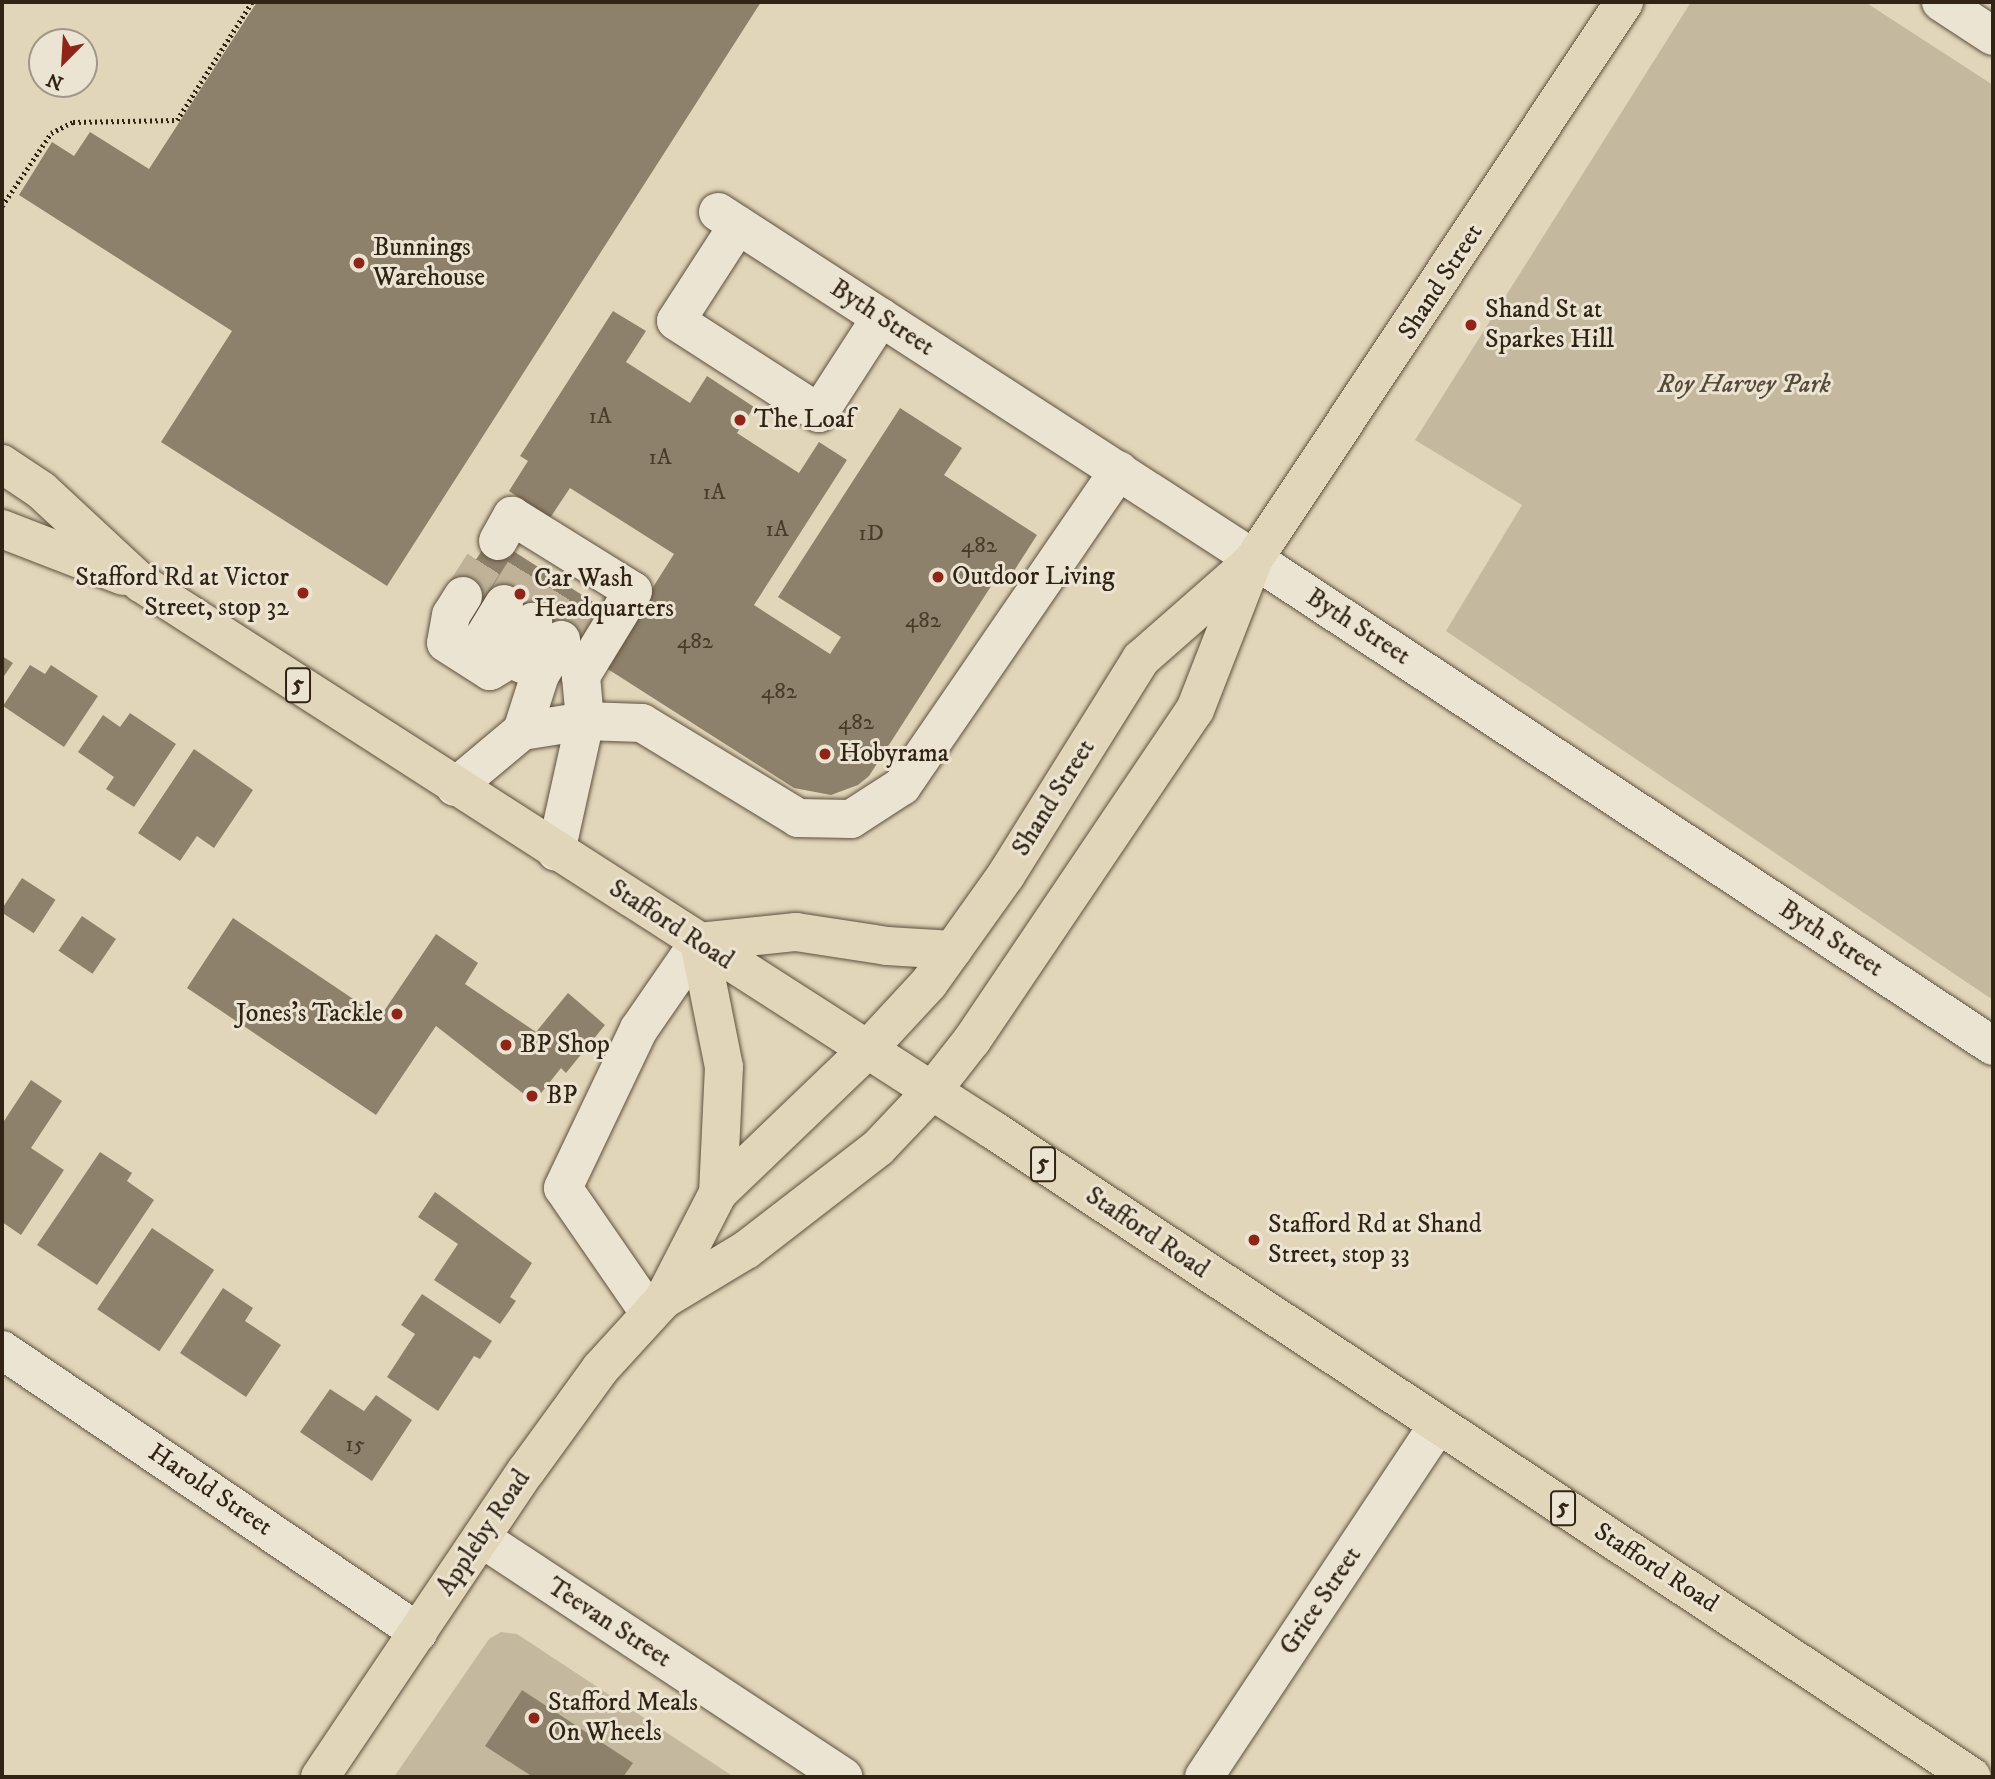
<!DOCTYPE html>
<html>
<head>
<meta charset="utf-8">
<style>
	body { margin:0 }
	#map { position:relative; width:1995px; height:1779px; overflow:hidden; background:#e2d6ba; font-family:"IM FELL DW Pica",serif }
	div>[style] { position:absolute }
	[style*='--x'] { left:calc(var(--x)*1px); top:calc(var(--y)*1px); width:calc(var(--w)*1px); rotate:calc(var(--a)*1deg) }
	.green>* { inset:0; background:#c4b89e }
	.building>* { inset:0; background:#8e816b; transform-origin:0 0 }
	.minor-tunnel>* { height:38px; margin-top:-19px; transform-origin:0; background:repeating-linear-gradient(90deg,#bfb299 0 38px,transparent 0 57px) }
	.path>* { height:4.5px; margin-top:-2.25px; transform-origin:0; background:repeating-linear-gradient(90deg,#322415 0 2px,transparent 0 5.5px) }
	.roads { filter:drop-shadow(0 0 2px #5e503e) drop-shadow(0 0 2px #5e503e) }
	.minor>* { height:38px; margin:-19px; padding:0 19px; transform-origin:19px; border-radius:19px; background:#ece4d2 }
	.major>* { height:38px; margin:-19px; padding:0 19px; transform-origin:19px; border-radius:19px; background:#e2d6ba }
	.highway>* { height:38px; margin:-19px; padding:0 19px; transform-origin:19px; border-radius:19px; background:#e2d6ba }
	.dots>* { width:19px; height:19px; translate:-50% -50%; box-sizing:border-box; border:4px solid #ece4d2; border-radius:50% }
	span { translate:-50% -50%; white-space:nowrap; text-align:center; line-height:1.15; -webkit-text-stroke:6px #ece4d2; paint-order:stroke }
	.number-label { font-size:23px; color:#493b2a }
	.number-label span { -webkit-text-stroke-width:0 }
	.shield-label span { padding:2px 5px; background:#ece4d2; border:2px solid; border-radius:5px; -webkit-text-stroke-width:0 }
	.shield-label { font-size:24px; color:#322415; font-weight:700 }
	.poi-label { font-size:26px; color:#322415 }
	.left { translate:0 -50%; text-align:left }
	.right { translate:-100% -50%; text-align:right }
	.street-label { font-size:26px; color:#322415 }
	.park-label { font-size:26px; color:#564937; font-style:italic }
	.frame { position:absolute; inset:0; border:4px solid #322415; pointer-events:none }
	.north { position:absolute; left:28px; top:28px; width:70px; height:70px; box-sizing:border-box; background:#ece4d2; border:2px solid #a29786; border-radius:50%; rotate:204deg; font-size:19px; font-weight:700; line-height:28px; text-align:center; color:#322415 }
	.north::after { content:''; display:block; margin:auto; width:24px; height:32px; background:#8f2418; clip-path:polygon(50% 0,100% 100%,50% 72%,0 100%) }
</style>
</head>
<body>
<div id="map">
	<div class="green">
		<i style="clip-path:polygon(1691px 2px,1865px 2px,1993px 85px,1993px 1000px,1446px 631px,1522px 505px,1415px 440px)"></i>
		<i style="clip-path:polygon(501px 1632px,517px 1634px,734px 1777px,394px 1777px,489px 1639px)"></i>
	</div>
	<div class="building">
		<i style="clip-path:polygon(257px 2px,761px 2px,387px 586px,161px 442px,232px 331px,19px 195px,52px 142px,74px 156px,90px 132px,149px 169px)"></i>
		<i style="clip-path:polygon(613px 311px,646px 331px,626px 362px,690px 403px,707px 376px,754px 407px,737px 433px,799px 473px,819px 442px,847px 460px,754px 605px,830px 654px,841px 637px,778px 597px,900px 408px,962px 448px,944px 475px,1037px 535px,1005px 585px,995px 580px,869px 776px,858px 785px,831px 795px,794px 788px,603px 666px,674px 554px,570px 488px,550px 518px,509px 491px,528px 461px,520px 456px)"></i>
		<i style="clip-path:polygon(491px 537px,612px 614px,585px 655px,486px 611px,455px 591px)"></i>
		<i style="clip-path:polygon(2px 656px,13px 663px,2px 679px)"></i>
		<i style="clip-path:polygon(30px 665px,45px 674px,51px 665px,98px 696px,64px 747px,3px 706px)"></i>
		<i style="clip-path:polygon(130px 713px,176px 744px,134px 807px,106px 789px,114px 777px,78px 752px,103px 715px,120px 727px)"></i>
		<i style="clip-path:polygon(194px 749px,253px 790px,214px 848px,197px 836px,180px 861px,138px 833px)"></i>
		<i style="left:22px;top:878px;width:40px;height:40px;rotate:33deg"></i>
		<i style="left:82px;top:916px;width:41px;height:42px;rotate:34deg"></i>
		<i style="clip-path:polygon(233px 918px,380px 1017px,436px 934px,478px 963px,465px 984px,536px 1032px,568px 993px,605px 1025px,566px 1073px,561px 1068px,534px 1102px,436px 1026px,376px 1115px,187px 988px)"></i>
		<i style="clip-path:polygon(31px 1080px,62px 1101px,31px 1148px,64px 1170px,21px 1235px,2px 1222px,2px 1124px)"></i>
		<i style="clip-path:polygon(100px 1152px,132px 1173px,127px 1181px,154px 1200px,97px 1285px,37px 1245px)"></i>
		<i style="clip-path:polygon(435px 1192px,532px 1263px,510px 1297px,516px 1301px,500px 1324px,434px 1280px,458px 1244px,418px 1217px)"></i>
		<i style="left:152px;top:1228px;width:75px;height:98px;rotate:34deg"></i>
		<i style="clip-path:polygon(223px 1288px,253px 1308px,245px 1321px,281px 1345px,246px 1397px,180px 1353px)"></i>
		<i style="clip-path:polygon(422px 1294px,492px 1341px,480px 1359px,474px 1356px,438px 1411px,387px 1377px,415px 1334px,401px 1325px)"></i>
		<i style="clip-path:polygon(330px 1389px,364px 1411px,376px 1395px,412px 1420px,372px 1481px,300px 1432px)"></i>
		<i style="clip-path:polygon(522px 1690px,633px 1763px,623px 1777px,533px 1777px,485px 1746px)"></i>
	</div>
	<div class="minor-tunnel">
		<i style="--x:463;--y:596;--w:65;--a:-57.5"></i>
		<i style="--x:504;--y:604;--w:49;--a:-58.2"></i>
		<i style="--x:533;--y:622;--w:49;--a:-58.2"></i>
		<i style="--x:561;--y:640;--w:49;--a:-58.2"></i>
	</div>
	<div class="path">
		<i style="--x:2;--y:206;--w:88;--a:-56.1"></i>
		<i style="--x:51;--y:133;--w:25;--a:-27"></i>
		<i style="--x:73;--y:122;--w:104;--a:-1.1"></i>
		<i style="--x:177;--y:120;--w:140;--a:-57.6"></i>
	</div>
	<div class="roads">
		<div class="minor">
			<i style="--x:1941;--y:2;--w:62;--a:33.2"></i>
			<i style="--x:718;--y:212;--w:639;--a:32.92"></i>
			<i style="--x:1254;--y:559;--w:885;--a:33.38"></i>
			<i style="--x:738;--y:225;--w:114;--a:122.9"></i>
			<i style="--x:676;--y:321;--w:170;--a:32.8"></i>
			<i style="--x:819;--y:413;--w:114;--a:-57.1"></i>
			<i style="--x:498;--y:541;--w:29;--a:-61"></i>
			<i style="--x:512;--y:516;--w:142;--a:31.8"></i>
			<i style="--x:633;--y:591;--w:100;--a:121.5"></i>
			<i style="--x:581;--y:676;--w:45;--a:84.9"></i>
			<i style="--x:585;--y:721;--w:134;--a:102.5"></i>
			<i style="--x:463;--y:596;--w:22;--a:122"></i>
			<i style="--x:451;--y:615;--w:28;--a:100"></i>
			<i style="--x:446;--y:643;--w:52;--a:32.5"></i>
			<i style="--x:490;--y:671;--w:26;--a:-31"></i>
			<i style="--x:512;--y:658;--w:42;--a:-59.7"></i>
			<i style="--x:504;--y:604;--w:42;--a:121.4"></i>
			<i style="--x:482;--y:640;--w:47;--a:31"></i>
			<i style="--x:522;--y:731;--w:64;--a:-9"></i>
			<i style="--x:585;--y:721;--w:57;--a:2"></i>
			<i style="--x:642;--y:723;--w:183;--a:31.3"></i>
			<i style="--x:798;--y:818;--w:53;--a:1.1"></i>
			<i style="--x:851;--y:819;--w:61;--a:-32.9"></i>
			<i style="--x:902;--y:786;--w:383;--a:-55.5"></i>
			<i style="--x:455;--y:787;--w:87;--a:-39.9"></i>
			<i style="--x:522;--y:731;--w:59;--a:-72.2"></i>
			<i style="--x:540;--y:675;--w:41;--a:-59"></i>
			<i style="--x:650;--y:1314;--w:153;--a:-124.6"></i>
			<i style="--x:563;--y:1188;--w:176;--a:-64.5"></i>
			<i style="--x:639;--y:1029;--w:106;--a:-55.4"></i>
			<i style="--x:2;--y:1350;--w:503;--a:34.13"></i>
			<i style="--x:481;--y:1538;--w:434;--a:33.4"></i>
			<i style="--x:1204;--y:1777;--w:423;--a:-56.4"></i>
		</div>
		<div class="major">
			<i style="--x:663;--y:1300;--w:97;--a:-31.1"></i>
			<i style="--x:746;--y:1250;--w:167;--a:-37.7"></i>
			<i style="--x:878;--y:1148;--w:79;--a:-46.5"></i>
			<i style="--x:932;--y:1091;--w:65;--a:-51.9"></i>
			<i style="--x:972;--y:1040;--w:398;--a:-56"></i>
			<i style="--x:1195;--y:710;--w:162;--a:-68.7"></i>
			<i style="--x:1254;--y:559;--w:669;--a:-56.4"></i>
			<i style="--x:320;--y:1777;--w:369;--a:-56.1"></i>
			<i style="--x:526;--y:1471;--w:126;--a:-54"></i>
			<i style="--x:600;--y:1369;--w:93;--a:-47.6"></i>
			<i style="--x:663;--y:1300;--w:120;--a:-62.8"></i>
			<i style="--x:718;--y:1193;--w:207;--a:-43.8"></i>
			<i style="--x:867;--y:1050;--w:91;--a:-47.2"></i>
			<i style="--x:929;--y:983;--w:133;--a:-54.5"></i>
			<i style="--x:1006;--y:875;--w:255;--a:-58"></i>
			<i style="--x:1141;--y:659;--w:144;--a:-41.3"></i>
		</div>
		<div class="highway">
			<i style="--x:2;--y:464;--w:47;--a:33.7"></i>
			<i style="--x:41;--y:490;--w:137;--a:42.9"></i>
			<i style="--x:141;--y:583;--w:1012;--a:32.7"></i>
			<i style="--x:993;--y:1130;--w:1173;--a:33.46"></i>
			<i style="--x:2;--y:529;--w:130;--a:21.2"></i>
			<i style="--x:699;--y:942;--w:98;--a:-5.9"></i>
			<i style="--x:796;--y:932;--w:92;--a:8.7"></i>
			<i style="--x:887;--y:946;--w:66;--a:3.5"></i>
			<i style="--x:699;--y:942;--w:127;--a:78.7"></i>
			<i style="--x:724;--y:1067;--w:126;--a:92.7"></i>
		</div>
	</div>
	<div class="dots">
		<i style="left:359px;top:263px;background:#8f2418"></i>
		<i style="left:1471px;top:325px;background:#8f2418"></i>
		<i style="left:740px;top:420px;background:#8f2418"></i>
		<i style="left:938px;top:577px;background:#8f2418"></i>
		<i style="left:303px;top:593px;background:#8f2418"></i>
		<i style="left:520px;top:594px;background:#8f2418"></i>
		<i style="left:825px;top:754px;background:#8f2418"></i>
		<i style="left:397px;top:1014px;background:#8f2418"></i>
		<i style="left:506px;top:1045px;background:#8f2418"></i>
		<i style="left:532px;top:1096px;background:#8f2418"></i>
		<i style="left:1254px;top:1240px;background:#8f2418"></i>
		<i style="left:534px;top:1718px;background:#8f2418"></i>
	</div>
	<div class="number-label">
		<span style="left:600px;top:417px">1A</span>
		<span style="left:660px;top:458px">1A</span>
		<span style="left:714px;top:493px">1A</span>
		<span style="left:777px;top:530px">1A</span>
		<span style="left:871px;top:534px">1D</span>
		<span style="left:979px;top:546px">482</span>
		<span style="left:923px;top:621px">482</span>
		<span style="left:695px;top:642px">482</span>
		<span style="left:779px;top:692px">482</span>
		<span style="left:856px;top:723px">482</span>
		<span style="left:355px;top:1445px">15</span>
	</div>
	<div class="shield-label">
		<span style="left:298px;top:685px">5</span>
		<span style="left:1043px;top:1164px">5</span>
		<span style="left:1563px;top:1508px">5</span>
	</div>
	<div class="poi-label">
		<span class="left" style="left:373px;top:263px">Bunnings<br>Warehouse</span>
		<span class="left" style="left:1485px;top:325px">Shand St at<br>Sparkes Hill</span>
		<span class="left" style="left:754px;top:420px">The Loaf</span>
		<span class="left" style="left:952px;top:577px">Outdoor Living</span>
		<span class="right" style="left:289px;top:593px">Stafford Rd at Victor<br>Street, stop 32</span>
		<span class="left" style="left:534px;top:594px">Car Wash<br>Headquarters</span>
		<span class="left" style="left:839px;top:754px">Hobyrama</span>
		<span class="right" style="left:383px;top:1014px">Jones's Tackle</span>
		<span class="left" style="left:520px;top:1045px">BP Shop</span>
		<span class="left" style="left:546px;top:1096px">BP</span>
		<span class="left" style="left:1268px;top:1240px">Stafford Rd at Shand<br>Street, stop 33</span>
		<span class="left" style="left:548px;top:1718px">Stafford Meals<br>On Wheels</span>
	</div>
	<div class="street-label">
		<span style="left:1441px;top:282px;rotate:-57deg">Shand Street</span>
		<span style="left:882px;top:318px;rotate:33deg">Byth Street</span>
		<span style="left:1358px;top:627px;rotate:33deg">Byth Street</span>
		<span style="left:1054px;top:798px;rotate:-58deg">Shand Street</span>
		<span style="left:671px;top:925px;rotate:33deg">Stafford Road</span>
		<span style="left:1831px;top:939px;rotate:33deg">Byth Street</span>
		<span style="left:1147px;top:1233px;rotate:34deg">Stafford Road</span>
		<span style="left:210px;top:1490px;rotate:34deg">Harold Street</span>
		<span style="left:484px;top:1533px;rotate:-56deg">Appleby Road</span>
		<span style="left:1656px;top:1568px;rotate:33deg">Stafford Road</span>
		<span style="left:1321px;top:1601px;rotate:-56deg">Grice Street</span>
		<span style="left:609px;top:1623px;rotate:33deg">Teevan Street</span>
	</div>
	<div class="park-label">
		<span style="left:1744px;top:385px">Roy Harvey Park</span>
	</div>
	<div class="frame"></div>
	<div class="north">N</div>
</div>
</body>
</html>
